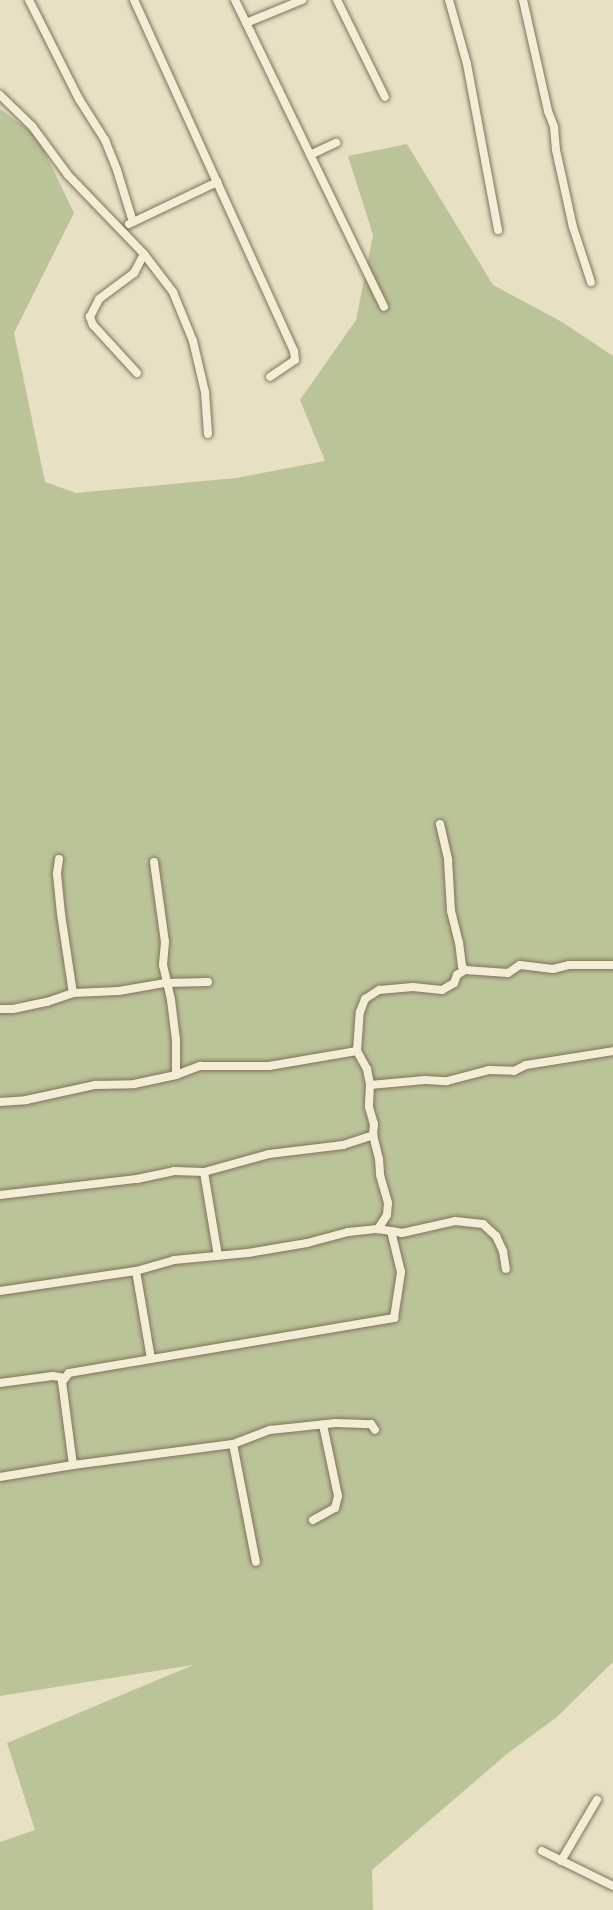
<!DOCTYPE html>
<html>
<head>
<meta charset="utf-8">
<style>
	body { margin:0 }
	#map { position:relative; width:613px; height:1910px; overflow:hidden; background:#e7e0c3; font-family:"Libre Baskerville",serif }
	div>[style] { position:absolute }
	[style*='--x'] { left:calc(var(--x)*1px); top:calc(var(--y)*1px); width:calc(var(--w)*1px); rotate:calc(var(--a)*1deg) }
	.green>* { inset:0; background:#bbc499 }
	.roads { filter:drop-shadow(0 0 2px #7f725c) drop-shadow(0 0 2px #7f725c) }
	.minor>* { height:8px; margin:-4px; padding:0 4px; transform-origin:4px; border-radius:4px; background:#f3edd5 }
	span { translate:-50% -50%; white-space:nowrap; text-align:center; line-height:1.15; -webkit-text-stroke:6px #f0ead2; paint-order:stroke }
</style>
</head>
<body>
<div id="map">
	<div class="green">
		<i style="clip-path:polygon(0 109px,37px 136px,74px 213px,14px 333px,45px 482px,76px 493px,236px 478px,325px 461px,300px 400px,356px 320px,373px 235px,348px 156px,407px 144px,493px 285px,562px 322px,613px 356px,613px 1662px,557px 1717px,508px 1753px,372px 1870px,373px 1910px,0 1910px,0 1842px,35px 1830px,7px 1743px,193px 1665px,0 1696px)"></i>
	</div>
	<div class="roads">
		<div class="minor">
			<i style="--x:29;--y:0;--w:111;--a:63.2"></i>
			<i style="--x:79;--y:99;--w:49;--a:57.6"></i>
			<i style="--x:105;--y:140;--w:32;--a:68"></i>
			<i style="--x:117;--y:170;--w:54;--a:72.9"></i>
			<i style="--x:134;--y:0;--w:386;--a:65.5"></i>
			<i style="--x:294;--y:351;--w:9;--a:84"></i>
			<i style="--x:295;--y:360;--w:30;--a:146"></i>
			<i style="--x:235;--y:0;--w:341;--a:64.1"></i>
			<i style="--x:337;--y:0;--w:108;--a:63.7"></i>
			<i style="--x:449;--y:0;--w:66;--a:74.3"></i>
			<i style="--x:467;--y:64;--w:169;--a:79.4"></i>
			<i style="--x:523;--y:0;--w:114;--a:77.3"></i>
			<i style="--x:548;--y:111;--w:17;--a:69"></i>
			<i style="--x:554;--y:127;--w:23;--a:85"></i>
			<i style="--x:556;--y:150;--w:79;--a:77.6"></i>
			<i style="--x:573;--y:227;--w:58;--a:71.9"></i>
			<i style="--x:246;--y:23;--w:61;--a:-22.3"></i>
			<i style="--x:0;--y:95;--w:45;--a:44.1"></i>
			<i style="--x:32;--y:126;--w:61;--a:53.7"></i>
			<i style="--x:68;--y:175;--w:110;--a:46.1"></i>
			<i style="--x:144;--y:254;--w:48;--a:52.7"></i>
			<i style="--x:173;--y:292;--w:53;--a:67.8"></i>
			<i style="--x:193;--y:341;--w:52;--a:76.8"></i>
			<i style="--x:205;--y:392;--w:42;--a:85.9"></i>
			<i style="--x:310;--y:155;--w:29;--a:-25"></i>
			<i style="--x:129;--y:224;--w:98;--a:-25.5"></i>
			<i style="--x:137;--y:373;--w:65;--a:-132.5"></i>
			<i style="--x:93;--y:325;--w:9;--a:-111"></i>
			<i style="--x:90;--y:317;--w:20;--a:-63"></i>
			<i style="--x:99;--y:299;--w:44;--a:-36.6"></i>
			<i style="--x:134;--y:273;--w:21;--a:-62"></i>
			<i style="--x:440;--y:824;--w:37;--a:77"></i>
			<i style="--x:448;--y:860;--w:51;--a:86.6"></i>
			<i style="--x:451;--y:911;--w:32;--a:76"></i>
			<i style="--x:459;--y:942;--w:24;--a:83"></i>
			<i style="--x:462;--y:966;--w:5;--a:53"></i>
			<i style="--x:59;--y:859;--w:15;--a:98"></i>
			<i style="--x:57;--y:874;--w:40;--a:84.3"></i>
			<i style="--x:61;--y:914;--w:80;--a:81.4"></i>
			<i style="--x:154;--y:862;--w:81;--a:82.2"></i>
			<i style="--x:165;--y:942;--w:23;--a:95"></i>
			<i style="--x:163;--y:965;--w:36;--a:77"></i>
			<i style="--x:171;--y:1000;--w:40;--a:82.9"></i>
			<i style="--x:176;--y:1040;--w:35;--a:90"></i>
			<i style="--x:0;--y:1009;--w:13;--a:0"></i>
			<i style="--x:13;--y:1009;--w:35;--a:-12"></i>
			<i style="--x:47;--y:1002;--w:28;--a:-19"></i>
			<i style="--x:73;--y:993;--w:46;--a:-2.5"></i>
			<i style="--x:119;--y:991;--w:47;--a:-9.9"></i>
			<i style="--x:165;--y:983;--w:43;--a:-1.3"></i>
			<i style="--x:357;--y:1051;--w:39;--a:-86"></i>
			<i style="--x:360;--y:1012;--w:14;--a:-69"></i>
			<i style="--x:365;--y:999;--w:17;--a:-33"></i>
			<i style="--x:379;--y:990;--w:34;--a:-5"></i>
			<i style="--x:413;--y:987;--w:29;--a:6"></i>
			<i style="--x:442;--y:990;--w:14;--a:-30"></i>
			<i style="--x:454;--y:983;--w:9;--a:-69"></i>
			<i style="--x:457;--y:975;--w:9;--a:-32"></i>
			<i style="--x:465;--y:970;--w:43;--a:4"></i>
			<i style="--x:508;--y:973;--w:14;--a:-34"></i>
			<i style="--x:520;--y:965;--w:33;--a:7"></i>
			<i style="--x:553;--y:969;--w:16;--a:-14"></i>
			<i style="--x:569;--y:965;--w:44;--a:0"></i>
			<i style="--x:370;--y:1085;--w:55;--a:-5.2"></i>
			<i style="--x:425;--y:1080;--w:22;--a:3"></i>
			<i style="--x:447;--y:1081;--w:43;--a:-14.7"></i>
			<i style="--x:489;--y:1070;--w:25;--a:2"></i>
			<i style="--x:514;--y:1071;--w:13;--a:-27"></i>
			<i style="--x:526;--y:1065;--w:88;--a:-9.1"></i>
			<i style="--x:0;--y:1102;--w:26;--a:-4"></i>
			<i style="--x:26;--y:1100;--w:71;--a:-12.3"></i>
			<i style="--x:95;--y:1085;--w:39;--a:-1"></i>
			<i style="--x:134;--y:1084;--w:43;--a:-12.1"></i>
			<i style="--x:176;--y:1075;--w:26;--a:-21"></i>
			<i style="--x:200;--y:1066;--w:69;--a:0"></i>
			<i style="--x:269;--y:1066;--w:89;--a:-9.7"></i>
			<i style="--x:357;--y:1051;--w:21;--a:61"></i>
			<i style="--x:367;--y:1069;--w:16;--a:79"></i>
			<i style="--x:370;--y:1085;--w:22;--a:93"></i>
			<i style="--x:369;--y:1107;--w:18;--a:74"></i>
			<i style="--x:374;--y:1124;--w:11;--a:95"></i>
			<i style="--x:373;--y:1135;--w:25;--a:76"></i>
			<i style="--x:379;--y:1159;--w:16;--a:86"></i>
			<i style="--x:380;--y:1175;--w:29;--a:74"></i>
			<i style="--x:388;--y:1203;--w:12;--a:95"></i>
			<i style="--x:387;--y:1215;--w:17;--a:123"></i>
			<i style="--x:0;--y:1195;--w:138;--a:-6.7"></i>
			<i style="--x:137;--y:1179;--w:38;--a:-12"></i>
			<i style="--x:174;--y:1171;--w:30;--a:2"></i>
			<i style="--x:218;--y:1256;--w:85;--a:-99.5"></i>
			<i style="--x:204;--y:1172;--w:67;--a:-15.5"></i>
			<i style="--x:269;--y:1154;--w:75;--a:-6.9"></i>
			<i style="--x:343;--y:1145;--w:32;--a:-18"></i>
			<i style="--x:136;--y:1271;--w:89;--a:80.3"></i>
			<i style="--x:0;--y:1291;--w:137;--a:-8.4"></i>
			<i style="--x:136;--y:1271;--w:40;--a:-16"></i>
			<i style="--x:174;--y:1260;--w:74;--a:-5.4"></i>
			<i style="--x:248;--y:1253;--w:60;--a:-9.6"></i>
			<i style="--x:307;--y:1243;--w:42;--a:-15"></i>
			<i style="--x:348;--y:1232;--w:30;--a:-6"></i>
			<i style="--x:378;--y:1229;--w:24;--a:9"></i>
			<i style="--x:402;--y:1233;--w:54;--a:-12.8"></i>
			<i style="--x:455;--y:1221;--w:28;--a:6"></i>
			<i style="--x:483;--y:1224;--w:18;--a:43"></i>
			<i style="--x:496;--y:1236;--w:17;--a:65"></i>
			<i style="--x:503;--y:1251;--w:18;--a:81"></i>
			<i style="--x:0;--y:1383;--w:53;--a:-7.5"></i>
			<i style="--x:53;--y:1376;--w:12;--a:9"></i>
			<i style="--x:233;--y:1444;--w:40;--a:-21"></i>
			<i style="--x:270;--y:1430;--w:66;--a:-6.1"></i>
			<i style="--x:336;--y:1423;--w:35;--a:2"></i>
			<i style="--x:371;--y:1424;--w:7;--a:56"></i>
			<i style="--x:73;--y:1465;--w:161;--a:-7.5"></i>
			<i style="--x:233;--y:1444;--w:120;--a:79"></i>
			<i style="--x:0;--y:1477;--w:74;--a:-9.3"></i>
			<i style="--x:73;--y:1465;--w:84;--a:-97.5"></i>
			<i style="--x:62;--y:1382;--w:11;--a:-52"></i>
			<i style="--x:69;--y:1373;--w:330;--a:-9.6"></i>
			<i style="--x:394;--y:1318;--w:47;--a:-81.3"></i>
			<i style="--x:401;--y:1272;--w:42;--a:-103.7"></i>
			<i style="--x:313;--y:1520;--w:25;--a:-29"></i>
			<i style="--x:335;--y:1508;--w:12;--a:-76"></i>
			<i style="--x:338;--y:1496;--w:73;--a:-101.9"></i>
			<i style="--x:542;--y:1851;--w:79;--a:26.2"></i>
			<i style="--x:561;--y:1861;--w:71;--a:-59.5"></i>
		</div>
	</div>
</div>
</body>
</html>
